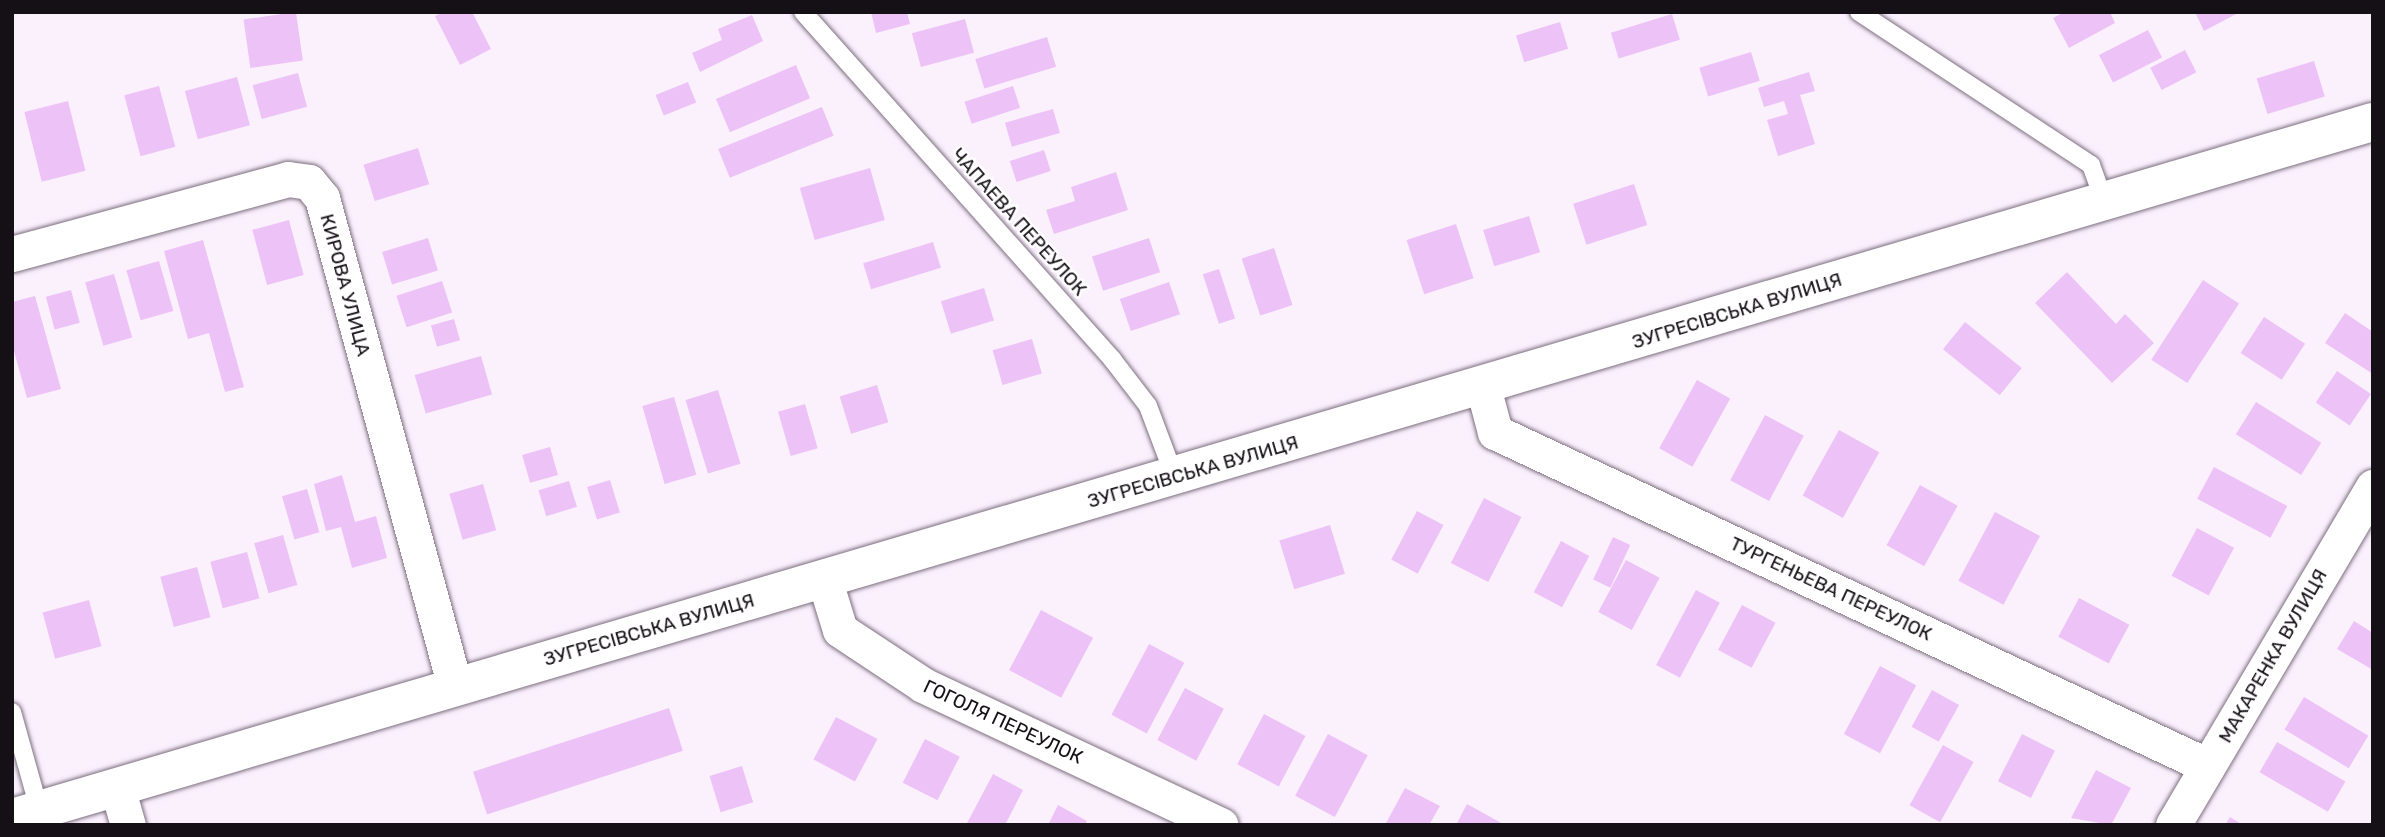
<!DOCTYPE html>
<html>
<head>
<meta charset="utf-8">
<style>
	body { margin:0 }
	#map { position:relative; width:2385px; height:837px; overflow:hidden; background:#fbf1fd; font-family:Rubik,sans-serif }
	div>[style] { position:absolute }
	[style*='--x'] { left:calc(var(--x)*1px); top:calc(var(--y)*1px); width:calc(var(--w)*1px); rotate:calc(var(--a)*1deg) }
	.building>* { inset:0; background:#edc2f7; transform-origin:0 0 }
	.roads { filter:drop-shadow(0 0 2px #7d6e80) drop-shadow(0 0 2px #7d6e80) }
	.lane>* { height:18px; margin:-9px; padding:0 9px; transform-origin:9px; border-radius:9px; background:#fff }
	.street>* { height:35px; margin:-17.5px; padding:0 17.5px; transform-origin:17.5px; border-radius:17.5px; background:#fff }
	.secondary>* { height:38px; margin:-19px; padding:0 19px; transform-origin:19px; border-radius:19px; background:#fff }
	span { translate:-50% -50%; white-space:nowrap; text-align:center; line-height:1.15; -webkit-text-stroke:5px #fff; paint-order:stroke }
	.street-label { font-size:19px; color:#151016 }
	.frame { position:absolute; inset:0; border:14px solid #151016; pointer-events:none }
</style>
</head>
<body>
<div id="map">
	<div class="building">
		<i style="left:296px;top:12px;width:49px;height:53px;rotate:82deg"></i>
		<i style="clip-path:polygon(443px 12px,472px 12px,491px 49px,460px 65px,435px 16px)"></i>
		<i style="clip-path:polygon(871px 12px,907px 12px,910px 24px,876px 33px)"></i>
		<i style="clip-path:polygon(2064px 12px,2110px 12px,2115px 23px,2069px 48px,2053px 18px)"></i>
		<i style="clip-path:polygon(2195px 12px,2240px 12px,2204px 31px)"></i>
		<i style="left:1672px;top:14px;width:27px;height:64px;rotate:73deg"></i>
		<i style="clip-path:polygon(752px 15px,763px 41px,700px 72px,692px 53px,722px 40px,718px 29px)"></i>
		<i style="left:965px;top:19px;width:35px;height:55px;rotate:75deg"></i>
		<i style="left:1560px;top:22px;width:28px;height:46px;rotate:73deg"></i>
		<i style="left:2148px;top:30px;width:31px;height:55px;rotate:63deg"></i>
		<i style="left:1047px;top:37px;width:31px;height:75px;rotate:73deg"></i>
		<i style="left:2185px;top:50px;width:25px;height:39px;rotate:63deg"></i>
		<i style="left:1751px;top:52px;width:30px;height:54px;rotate:73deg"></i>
		<i style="left:2314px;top:61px;width:37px;height:60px;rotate:73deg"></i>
		<i style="left:796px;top:65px;width:36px;height:87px;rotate:67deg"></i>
		<i style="clip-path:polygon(1809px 72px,1815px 91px,1800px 95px,1815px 144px,1778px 156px,1767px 120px,1788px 114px,1784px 101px,1764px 107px,1758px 88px)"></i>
		<i style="left:298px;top:73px;width:35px;height:47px;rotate:75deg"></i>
		<i style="left:237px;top:77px;width:50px;height:54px;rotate:75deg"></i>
		<i style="left:688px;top:82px;width:22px;height:35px;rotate:68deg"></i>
		<i style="left:159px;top:86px;width:63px;height:36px;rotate:75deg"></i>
		<i style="left:1013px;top:86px;width:23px;height:51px;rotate:72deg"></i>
		<i style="left:68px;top:101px;width:72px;height:45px;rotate:76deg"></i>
		<i style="left:822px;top:107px;width:31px;height:112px;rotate:68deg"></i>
		<i style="left:1053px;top:109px;width:25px;height:50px;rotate:74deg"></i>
		<i style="left:418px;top:148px;width:38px;height:57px;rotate:73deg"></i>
		<i style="left:1044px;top:150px;width:22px;height:36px;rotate:72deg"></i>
		<i style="left:870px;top:168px;width:54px;height:73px;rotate:74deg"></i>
		<i style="clip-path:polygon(1116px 172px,1128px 210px,1054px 234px,1046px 210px,1075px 201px,1071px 187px)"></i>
		<i style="left:1634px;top:184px;width:43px;height:64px;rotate:72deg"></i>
		<i style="left:1529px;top:216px;width:38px;height:48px;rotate:73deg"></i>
		<i style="left:289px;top:220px;width:57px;height:38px;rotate:75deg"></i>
		<i style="left:1456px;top:224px;width:57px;height:52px;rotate:72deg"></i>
		<i style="left:428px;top:238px;width:34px;height:48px;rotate:73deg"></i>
		<i style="left:1149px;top:238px;width:36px;height:60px;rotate:72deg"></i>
		<i style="clip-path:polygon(203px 240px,244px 387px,225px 392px,209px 333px,188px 339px,164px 251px)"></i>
		<i style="left:933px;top:242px;width:27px;height:73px;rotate:73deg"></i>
		<i style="left:1274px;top:248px;width:60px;height:34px;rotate:72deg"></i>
		<i style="left:159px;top:261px;width:52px;height:34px;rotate:74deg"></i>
		<i style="left:1219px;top:269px;width:52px;height:17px;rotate:72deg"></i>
		<i style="clip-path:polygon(2067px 272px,2116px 324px,2125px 314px,2154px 343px,2112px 383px,2035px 303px)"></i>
		<i style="left:114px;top:274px;width:66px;height:30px;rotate:74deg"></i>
		<i style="left:2203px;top:280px;width:43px;height:95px;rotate:33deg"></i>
		<i style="left:442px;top:281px;width:33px;height:48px;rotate:72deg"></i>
		<i style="left:1169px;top:282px;width:34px;height:52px;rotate:71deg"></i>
		<i style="left:984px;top:288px;width:34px;height:45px;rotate:73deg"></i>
		<i style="left:71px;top:290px;width:34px;height:26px;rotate:75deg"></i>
		<i style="clip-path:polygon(35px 296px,61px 389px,27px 398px,12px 344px,12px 302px)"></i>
		<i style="clip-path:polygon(2345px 313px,2373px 332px,2373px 374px,2325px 343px)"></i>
		<i style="left:2264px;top:317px;width:49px;height:43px;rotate:33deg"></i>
		<i style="left:454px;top:319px;width:22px;height:24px;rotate:74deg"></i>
		<i style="left:1965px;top:322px;width:73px;height:35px;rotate:39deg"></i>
		<i style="left:1032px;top:339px;width:36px;height:41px;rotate:74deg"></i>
		<i style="left:481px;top:356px;width:40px;height:69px;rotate:74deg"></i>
		<i style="left:2337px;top:371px;width:41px;height:38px;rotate:34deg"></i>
		<i style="left:1697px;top:380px;width:38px;height:78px;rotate:29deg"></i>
		<i style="left:877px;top:385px;width:39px;height:39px;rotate:73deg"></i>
		<i style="left:718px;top:390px;width:77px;height:34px;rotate:73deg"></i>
		<i style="left:674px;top:397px;width:81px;height:33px;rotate:74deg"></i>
		<i style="left:2256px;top:402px;width:77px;height:38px;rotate:32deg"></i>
		<i style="left:805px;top:404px;width:46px;height:28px;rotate:74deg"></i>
		<i style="left:1765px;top:415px;width:44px;height:74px;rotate:28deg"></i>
		<i style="left:1839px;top:430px;width:46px;height:75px;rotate:29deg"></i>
		<i style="left:550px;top:447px;width:29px;height:29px;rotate:74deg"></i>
		<i style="left:2214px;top:467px;width:83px;height:36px;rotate:28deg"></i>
		<i style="clip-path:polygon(342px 475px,355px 522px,376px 516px,387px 558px,352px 568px,341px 527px,326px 531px,314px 484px)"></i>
		<i style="left:610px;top:480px;width:34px;height:24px;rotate:73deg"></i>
		<i style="left:569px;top:481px;width:27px;height:32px;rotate:73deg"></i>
		<i style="left:483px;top:484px;width:48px;height:35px;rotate:74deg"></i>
		<i style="left:1920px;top:485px;width:43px;height:69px;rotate:29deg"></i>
		<i style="left:307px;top:489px;width:45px;height:26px;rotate:74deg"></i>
		<i style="left:1484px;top:498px;width:42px;height:73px;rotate:27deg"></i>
		<i style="left:1417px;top:511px;width:30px;height:55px;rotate:28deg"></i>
		<i style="left:1995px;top:512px;width:51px;height:78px;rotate:28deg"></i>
		<i style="left:1330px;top:525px;width:51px;height:53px;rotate:73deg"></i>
		<i style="left:2197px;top:528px;width:42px;height:54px;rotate:28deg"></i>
		<i style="left:283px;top:535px;width:52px;height:30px;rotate:74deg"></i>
		<i style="left:1613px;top:537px;width:19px;height:47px;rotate:25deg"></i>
		<i style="left:1561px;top:541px;width:32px;height:58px;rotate:28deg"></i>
		<i style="left:247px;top:552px;width:48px;height:38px;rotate:75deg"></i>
		<i style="left:1626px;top:560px;width:38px;height:59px;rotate:28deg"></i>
		<i style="left:197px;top:567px;width:52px;height:38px;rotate:75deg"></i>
		<i style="left:1696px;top:590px;width:27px;height:85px;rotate:28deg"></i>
		<i style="left:2079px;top:598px;width:57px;height:44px;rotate:28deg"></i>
		<i style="left:89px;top:600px;width:48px;height:48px;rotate:75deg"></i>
		<i style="left:1742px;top:605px;width:38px;height:51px;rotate:28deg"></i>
		<i style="left:1041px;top:610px;width:59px;height:68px;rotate:28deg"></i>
		<i style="clip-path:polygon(2354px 621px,2373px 633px,2373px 670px,2337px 649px)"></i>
		<i style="left:1149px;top:644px;width:40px;height:80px;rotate:28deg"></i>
		<i style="left:1880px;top:666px;width:41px;height:77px;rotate:28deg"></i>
		<i style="left:1185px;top:688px;width:44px;height:59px;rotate:28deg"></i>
		<i style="left:1932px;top:690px;width:31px;height:42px;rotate:29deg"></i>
		<i style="left:2304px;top:697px;width:75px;height:38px;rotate:31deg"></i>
		<i style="left:669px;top:708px;width:45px;height:206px;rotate:72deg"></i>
		<i style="left:1264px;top:714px;width:47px;height:57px;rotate:28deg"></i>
		<i style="left:836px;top:717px;width:47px;height:48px;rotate:28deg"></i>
		<i style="left:1328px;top:734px;width:45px;height:70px;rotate:28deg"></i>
		<i style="left:2022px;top:734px;width:37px;height:53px;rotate:27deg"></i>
		<i style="left:925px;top:739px;width:39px;height:49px;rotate:27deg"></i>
		<i style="left:2277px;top:742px;width:79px;height:35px;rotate:30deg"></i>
		<i style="left:1943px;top:745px;width:35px;height:69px;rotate:29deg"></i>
		<i style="left:742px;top:766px;width:38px;height:34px;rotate:73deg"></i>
		<i style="clip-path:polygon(2096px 770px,2131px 788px,2111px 825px,2071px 818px)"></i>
		<i style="clip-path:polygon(993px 774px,1023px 790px,1005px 825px,966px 825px)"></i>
		<i style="clip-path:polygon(1405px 788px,1440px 806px,1429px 825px,1385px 825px)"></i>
		<i style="clip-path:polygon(1467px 804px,1505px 825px,1456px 825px)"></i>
		<i style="clip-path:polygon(1058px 805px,1087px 821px,1085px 825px,1048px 825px)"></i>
		<i style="clip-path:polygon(2230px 817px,2243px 825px,2225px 825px)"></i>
	</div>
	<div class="roads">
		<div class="lane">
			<i style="--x:803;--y:12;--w:465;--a:48.3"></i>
			<i style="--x:1112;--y:359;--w:59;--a:52.5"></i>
			<i style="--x:1148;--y:406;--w:77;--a:69.4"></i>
			<i style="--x:1859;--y:12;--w:278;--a:33.4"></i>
			<i style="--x:2091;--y:165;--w:38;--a:70"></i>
			<i style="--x:12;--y:712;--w:101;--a:74.4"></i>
		</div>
		<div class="street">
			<i style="--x:12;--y:254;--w:286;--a:-15.2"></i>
			<i style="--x:288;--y:179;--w:21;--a:8"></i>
			<i style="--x:309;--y:182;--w:21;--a:51"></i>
			<i style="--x:322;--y:198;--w:507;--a:74.78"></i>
			<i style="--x:1483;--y:387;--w:47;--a:75.1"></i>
			<i style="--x:1495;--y:432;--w:787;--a:25.1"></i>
			<i style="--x:824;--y:578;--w:54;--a:72.9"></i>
			<i style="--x:840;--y:630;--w:100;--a:33.5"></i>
			<i style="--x:923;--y:685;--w:329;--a:25.2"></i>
			<i style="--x:117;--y:787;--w:40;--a:74"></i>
			<i style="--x:2173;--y:825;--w:393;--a:-59.4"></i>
		</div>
		<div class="secondary">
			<i style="--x:12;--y:818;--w:2461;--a:-16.43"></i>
		</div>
	</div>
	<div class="street-label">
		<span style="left:1019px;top:222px;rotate:48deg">ЧАПАЕВА ПЕРЕУЛОК</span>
		<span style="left:345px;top:285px;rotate:75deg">КИРОВА УЛИЦА</span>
		<span style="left:1737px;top:311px;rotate:-17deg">ЗУГРЕСІВСЬКА ВУЛИЦЯ</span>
		<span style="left:1193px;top:472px;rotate:-16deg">ЗУГРЕСІВСЬКА ВУЛИЦЯ</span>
		<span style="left:1831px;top:589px;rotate:25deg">ТУРГЕНЬЕВА ПЕРЕУЛОК</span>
		<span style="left:649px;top:630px;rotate:-16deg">ЗУГРЕСІВСЬКА ВУЛИЦЯ</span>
		<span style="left:2273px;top:656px;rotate:-60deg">МАКАРЕНКА ВУЛИЦЯ</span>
		<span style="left:1003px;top:722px;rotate:25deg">ГОГОЛЯ ПЕРЕУЛОК</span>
	</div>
	<div class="frame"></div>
</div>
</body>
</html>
